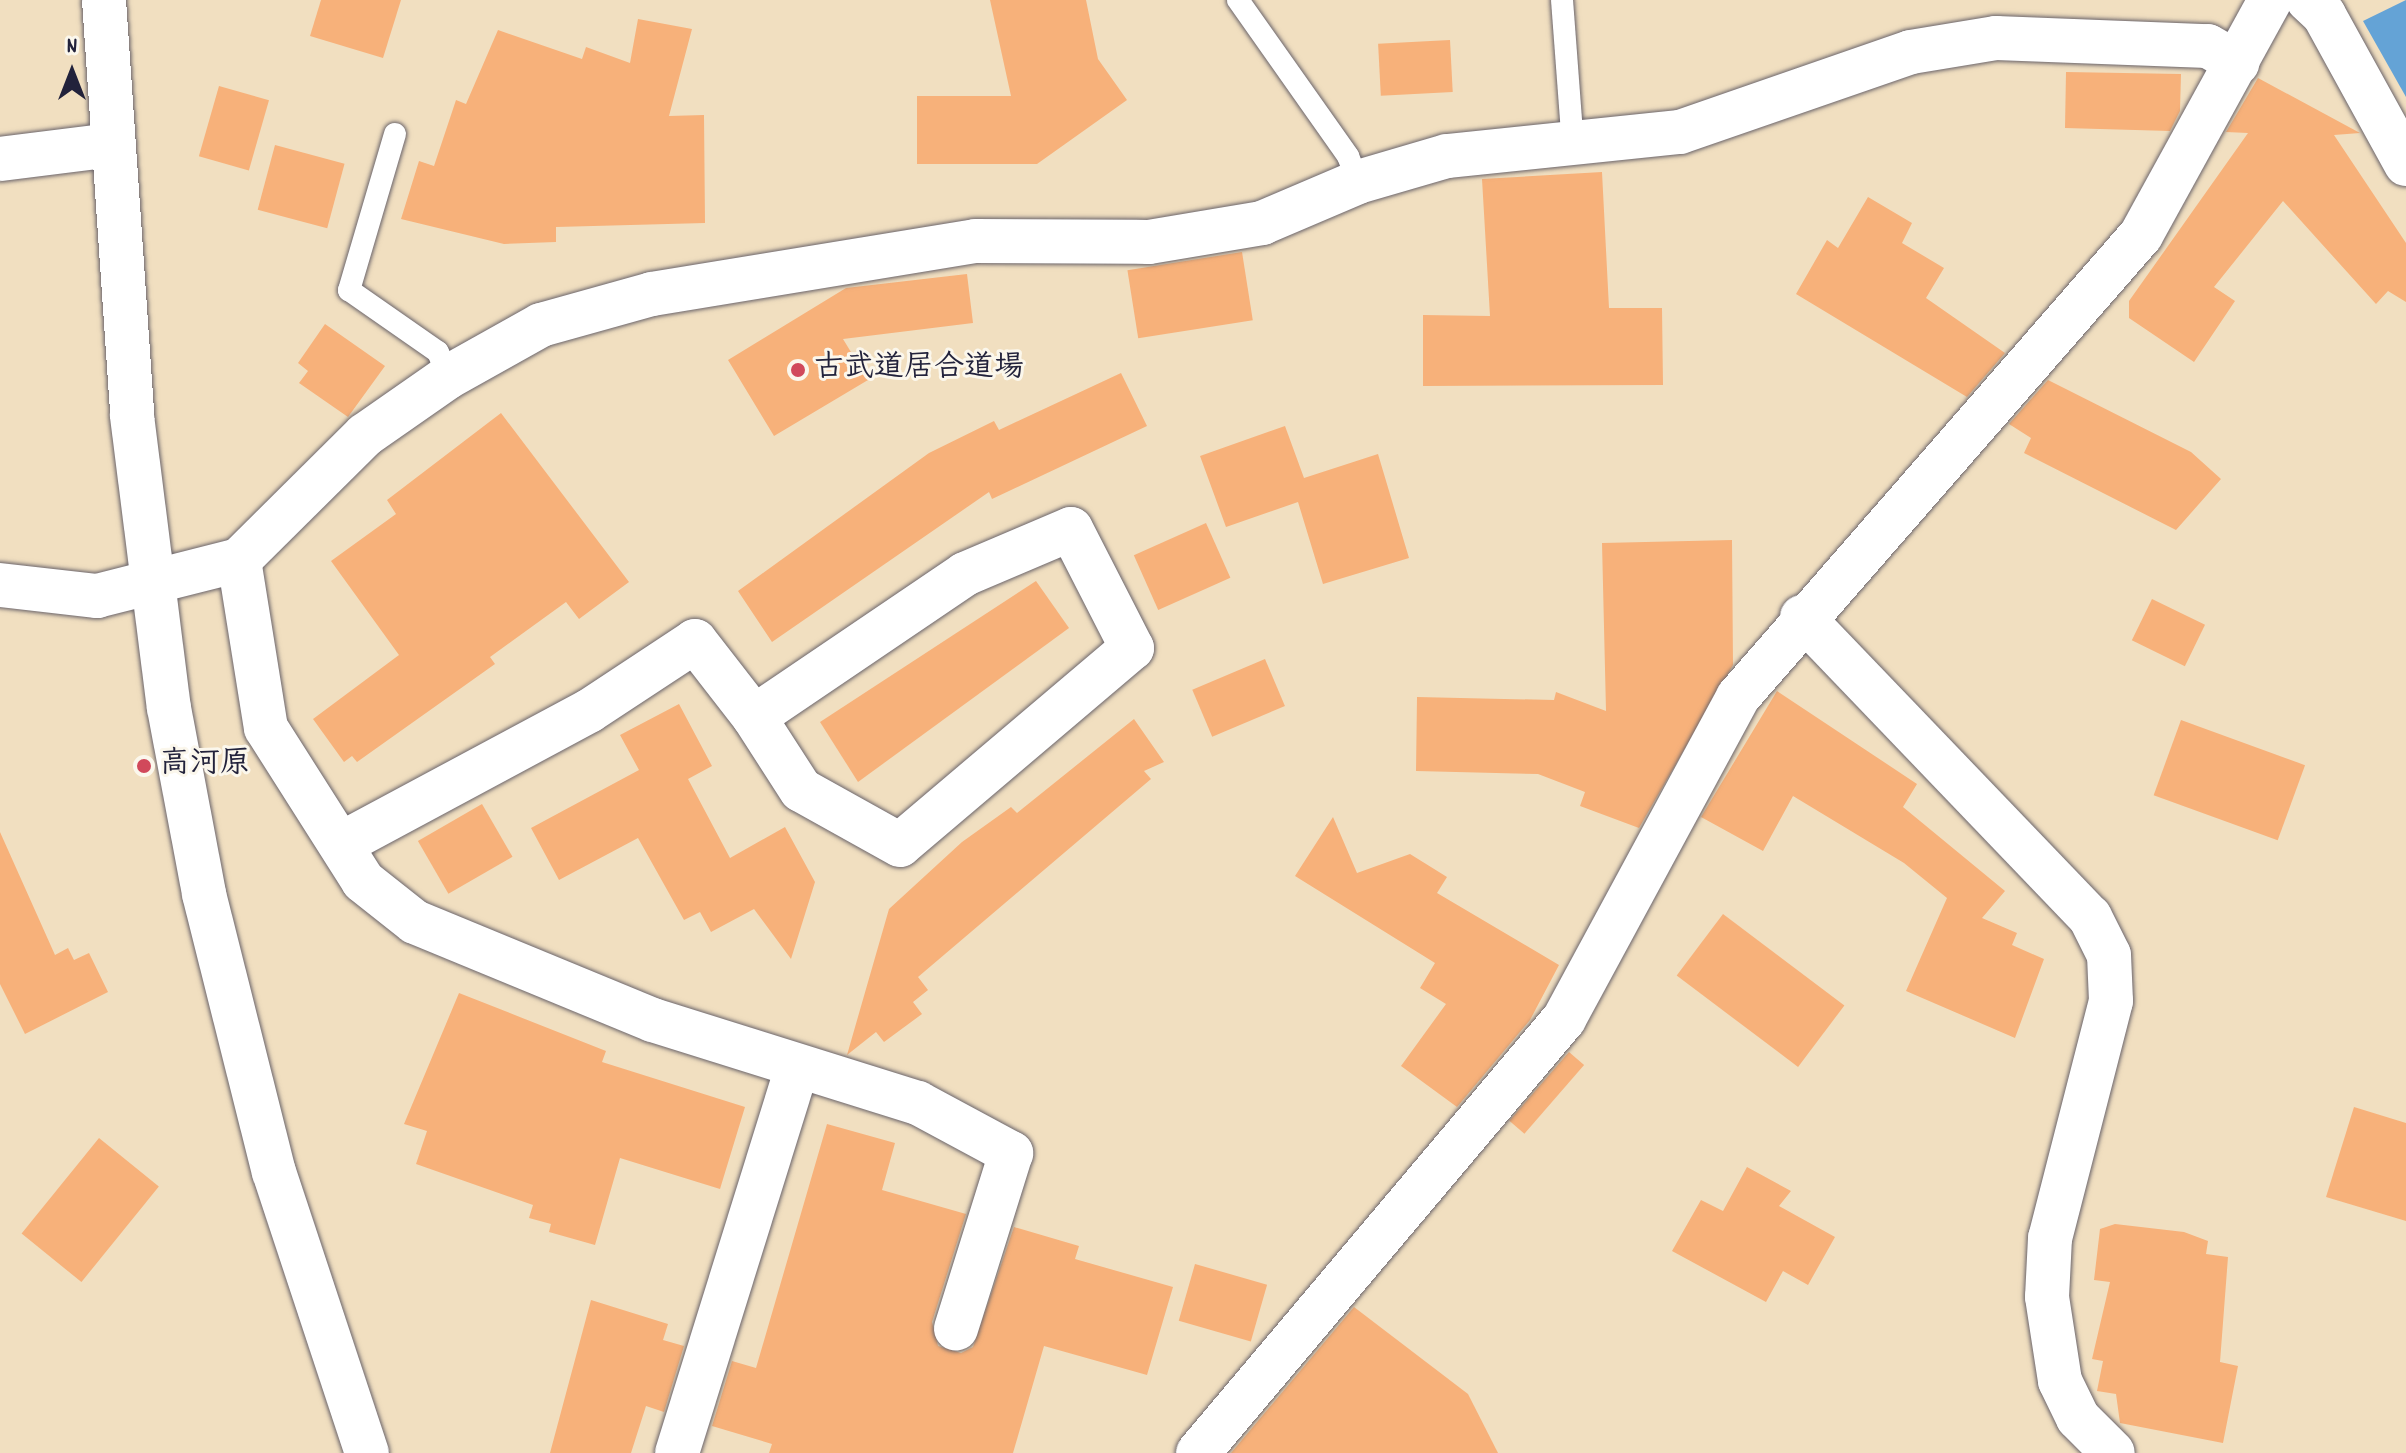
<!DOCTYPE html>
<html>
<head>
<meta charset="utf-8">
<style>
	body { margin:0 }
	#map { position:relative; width:2406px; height:1453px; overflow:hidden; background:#f1dfc0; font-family:Dekko,"Klee One",sans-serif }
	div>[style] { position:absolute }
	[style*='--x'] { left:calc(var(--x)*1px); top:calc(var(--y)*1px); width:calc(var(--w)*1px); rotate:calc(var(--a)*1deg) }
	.water>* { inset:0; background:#64a3d6 }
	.building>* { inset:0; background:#f7b17a; transform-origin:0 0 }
	.roads { filter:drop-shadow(0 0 2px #6a646a) drop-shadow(0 0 2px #6a646a) }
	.lane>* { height:22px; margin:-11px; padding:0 11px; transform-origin:11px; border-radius:11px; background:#fff }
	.street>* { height:44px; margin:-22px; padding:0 22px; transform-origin:22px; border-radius:22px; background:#fff }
	.secondary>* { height:44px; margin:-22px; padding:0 22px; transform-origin:22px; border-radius:22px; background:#fff }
	.dots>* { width:22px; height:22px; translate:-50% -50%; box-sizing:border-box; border:4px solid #fbf7ec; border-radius:50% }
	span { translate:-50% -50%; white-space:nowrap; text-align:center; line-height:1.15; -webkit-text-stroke:6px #fbf7ec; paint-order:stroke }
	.poi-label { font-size:30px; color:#22223b; font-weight:700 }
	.left { translate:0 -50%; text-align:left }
	.north { position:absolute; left:32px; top:32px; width:80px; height:80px; -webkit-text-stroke:6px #fbf7ec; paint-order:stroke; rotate:0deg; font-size:22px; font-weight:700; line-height:32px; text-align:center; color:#22223b }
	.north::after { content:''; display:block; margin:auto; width:28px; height:36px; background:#22223b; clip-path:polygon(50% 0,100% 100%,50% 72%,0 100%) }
</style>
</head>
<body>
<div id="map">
	<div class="water">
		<i style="clip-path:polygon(2406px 0,2406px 97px,2363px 21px)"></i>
	</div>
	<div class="building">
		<i style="clip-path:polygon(321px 0,401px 0,383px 58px,310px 36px)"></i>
		<i style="clip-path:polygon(990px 0,1086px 0,1098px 59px,1127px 100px,1037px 164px,917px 164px,917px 96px,1011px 96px)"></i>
		<i style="clip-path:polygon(638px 19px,692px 29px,669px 116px,704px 115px,705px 223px,556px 227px,556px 242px,504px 244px,401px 219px,419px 161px,434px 166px,456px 100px,466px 104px,498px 30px,582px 59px,586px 47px,630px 63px)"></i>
		<i style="left:1450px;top:40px;width:52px;height:72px;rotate:87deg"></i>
		<i style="clip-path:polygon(2066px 72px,2181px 74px,2180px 111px,2170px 131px,2065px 128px)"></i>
		<i style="clip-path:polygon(2258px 78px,2360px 133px,2334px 135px,2406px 243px,2406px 302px,2388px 291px,2376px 304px,2283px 201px,2214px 287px,2235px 301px,2194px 362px,2129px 318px,2129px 301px,2248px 133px,2226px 132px)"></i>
		<i style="left:219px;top:86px;width:52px;height:73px;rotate:16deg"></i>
		<i style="left:275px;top:145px;width:72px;height:67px;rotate:15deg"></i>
		<i style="clip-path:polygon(1602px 172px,1609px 308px,1662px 308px,1663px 385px,1423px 386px,1423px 315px,1490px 316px,1482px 179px)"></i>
		<i style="clip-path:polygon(1868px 197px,1912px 223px,1902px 243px,1944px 268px,1926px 298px,2005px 353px,1967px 397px,1796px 294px,1827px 240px,1838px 248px)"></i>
		<i style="left:1242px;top:252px;width:69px;height:116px;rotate:81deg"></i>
		<i style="clip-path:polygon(967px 274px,973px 323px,843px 339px,868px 380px,774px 436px,728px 360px,846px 288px)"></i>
		<i style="clip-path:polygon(325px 324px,385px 366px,348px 417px,299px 383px,308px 371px,298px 363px)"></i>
		<i style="clip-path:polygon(1121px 373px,1147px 426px,992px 499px,989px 492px,772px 642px,738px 591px,929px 453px,994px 421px,999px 430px)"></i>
		<i style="clip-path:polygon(2048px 380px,2191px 452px,2221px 479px,2176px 530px,2024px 453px,2031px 438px,2009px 424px)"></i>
		<i style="clip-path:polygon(501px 413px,629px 582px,579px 619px,566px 602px,490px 657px,495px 664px,357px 762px,352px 756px,344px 762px,313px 719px,399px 655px,331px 561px,396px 514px,387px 500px)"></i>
		<i style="clip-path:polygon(1285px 426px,1304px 478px,1378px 454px,1409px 558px,1323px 584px,1298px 502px,1226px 527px,1200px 456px)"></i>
		<i style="left:1206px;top:523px;width:60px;height:79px;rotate:66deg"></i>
		<i style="clip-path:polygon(1732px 540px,1733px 665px,1639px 828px,1580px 806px,1585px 792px,1538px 774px,1416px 771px,1417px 697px,1554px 700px,1556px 692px,1606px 711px,1602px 543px)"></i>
		<i style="clip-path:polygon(1036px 581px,1069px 628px,858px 782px,820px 722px)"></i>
		<i style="left:2152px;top:599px;width:59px;height:46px;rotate:26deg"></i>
		<i style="left:1265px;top:659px;width:51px;height:79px;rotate:67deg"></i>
		<i style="clip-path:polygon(1777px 691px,1917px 784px,1903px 807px,2005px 891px,1982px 918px,2017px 933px,2012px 945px,2044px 959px,2015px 1038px,1906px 991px,1947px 898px,1904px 863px,1793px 796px,1763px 851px,1701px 817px)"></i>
		<i style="clip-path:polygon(679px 704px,712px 766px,688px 779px,730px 858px,785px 827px,815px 882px,791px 959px,754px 909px,711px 932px,700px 912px,684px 920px,638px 838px,559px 880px,531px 828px,639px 770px,620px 735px)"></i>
		<i style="clip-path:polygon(1134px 719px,1164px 762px,1144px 771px,1151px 779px,918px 977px,928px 990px,913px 1002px,922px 1014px,884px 1042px,876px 1032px,847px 1055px,889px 909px,962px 842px,1011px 807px,1017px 813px)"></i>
		<i style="left:2181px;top:720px;width:132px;height:80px;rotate:20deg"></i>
		<i style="left:482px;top:804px;width:61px;height:74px;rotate:60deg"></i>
		<i style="clip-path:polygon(1333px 817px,1357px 873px,1410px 854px,1447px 877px,1437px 893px,1559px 965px,1530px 1020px,1457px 1107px,1401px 1066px,1446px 1004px,1420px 988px,1435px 963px,1295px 876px)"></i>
		<i style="clip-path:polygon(0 832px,55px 955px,68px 948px,74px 960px,89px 953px,108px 992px,25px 1034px,0 984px)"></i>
		<i style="left:1723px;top:914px;width:152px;height:77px;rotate:37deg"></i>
		<i style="clip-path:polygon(459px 993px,606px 1051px,602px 1062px,745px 1107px,720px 1189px,620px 1158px,595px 1245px,549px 1232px,551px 1224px,529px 1218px,533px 1205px,416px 1164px,427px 1131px,404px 1124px)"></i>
		<i style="left:1569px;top:1052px;width:20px;height:91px;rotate:41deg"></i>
		<i style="clip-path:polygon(2354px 1107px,2406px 1123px,2406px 1221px,2326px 1197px)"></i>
		<i style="clip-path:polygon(827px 1124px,895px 1143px,882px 1190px,966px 1214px,932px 1322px,938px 1346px,961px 1353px,973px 1347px,1014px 1227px,1079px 1246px,1075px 1259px,1173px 1287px,1147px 1375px,1044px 1346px,1013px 1453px,769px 1453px,772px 1444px,712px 1426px,732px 1361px,756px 1368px)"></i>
		<i style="left:99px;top:1138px;width:77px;height:123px;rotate:39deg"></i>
		<i style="clip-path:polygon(1747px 1167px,1791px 1191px,1779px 1206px,1835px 1237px,1808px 1285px,1783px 1271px,1766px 1302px,1672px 1251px,1701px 1200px,1723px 1211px)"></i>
		<i style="clip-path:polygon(2115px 1224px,2184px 1232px,2208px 1241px,2206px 1254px,2228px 1257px,2220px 1362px,2238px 1366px,2223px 1443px,2120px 1423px,2116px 1394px,2097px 1391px,2103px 1361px,2092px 1359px,2110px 1282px,2094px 1280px,2100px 1229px)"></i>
		<i style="left:1195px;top:1264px;width:75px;height:59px;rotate:16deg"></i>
		<i style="clip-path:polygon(591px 1300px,668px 1324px,663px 1340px,684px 1346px,664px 1412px,646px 1406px,631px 1453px,550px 1453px)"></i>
		<i style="clip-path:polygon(1354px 1307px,1468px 1394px,1498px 1453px,1231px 1453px)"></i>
	</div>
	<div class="roads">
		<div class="lane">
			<i style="--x:1238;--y:0;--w:191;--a:54.8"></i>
			<i style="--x:1348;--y:156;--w:28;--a:69"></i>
			<i style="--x:1562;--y:0;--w:146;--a:85.7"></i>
			<i style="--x:395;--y:134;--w:163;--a:106.4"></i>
			<i style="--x:349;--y:290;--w:108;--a:34.9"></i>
			<i style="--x:438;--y:352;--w:27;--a:68"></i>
		</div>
		<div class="street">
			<i style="--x:2308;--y:0;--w:22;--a:43"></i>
			<i style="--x:2324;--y:15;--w:170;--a:61.2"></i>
			<i style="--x:0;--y:159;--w:114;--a:-7.1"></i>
			<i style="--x:239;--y:560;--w:170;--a:80.9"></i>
			<i style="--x:266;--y:728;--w:181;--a:57.6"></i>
			<i style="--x:363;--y:881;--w:66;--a:38.3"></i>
			<i style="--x:415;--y:922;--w:257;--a:22.4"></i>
			<i style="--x:653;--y:1020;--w:278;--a:17.4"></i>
			<i style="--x:918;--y:1103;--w:106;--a:28.3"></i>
			<i style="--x:1011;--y:1153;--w:184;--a:107.4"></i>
			<i style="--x:0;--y:585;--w:98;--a:6.5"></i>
			<i style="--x:97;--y:596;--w:146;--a:-14.2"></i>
			<i style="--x:239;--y:560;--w:177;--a:-44.8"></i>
			<i style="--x:365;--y:435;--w:101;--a:-34.9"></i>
			<i style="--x:448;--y:377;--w:107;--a:-29.2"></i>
			<i style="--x:541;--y:325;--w:115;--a:-15.6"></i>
			<i style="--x:652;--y:294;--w:327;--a:-9.3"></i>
			<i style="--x:975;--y:241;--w:174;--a:0.3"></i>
			<i style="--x:1149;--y:242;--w:115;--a:-9.5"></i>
			<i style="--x:1262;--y:223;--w:104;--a:-23.1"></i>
			<i style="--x:1358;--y:182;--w:93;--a:-16.3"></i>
			<i style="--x:1447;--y:156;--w:234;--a:-5.9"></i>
			<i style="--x:1680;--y:132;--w:244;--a:-19.1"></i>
			<i style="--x:1911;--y:52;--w:86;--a:-9.4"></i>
			<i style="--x:1996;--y:38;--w:212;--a:2.2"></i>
			<i style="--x:2208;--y:46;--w:34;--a:30"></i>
			<i style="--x:1802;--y:617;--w:416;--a:46.2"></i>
			<i style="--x:2090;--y:917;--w:42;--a:63.4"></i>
			<i style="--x:2109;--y:955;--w:46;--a:87.5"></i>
			<i style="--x:2111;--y:1001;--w:245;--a:104.4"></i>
			<i style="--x:2050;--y:1238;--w:59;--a:92.9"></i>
			<i style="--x:2047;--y:1297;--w:85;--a:81.2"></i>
			<i style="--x:2060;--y:1381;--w:41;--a:64.1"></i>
			<i style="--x:2078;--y:1418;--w:49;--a:45"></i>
			<i style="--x:341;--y:844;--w:281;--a:-28.2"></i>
			<i style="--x:589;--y:711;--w:127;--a:-33.4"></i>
			<i style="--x:695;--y:641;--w:96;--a:52.2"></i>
			<i style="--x:754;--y:717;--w:255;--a:-34.1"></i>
			<i style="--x:965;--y:574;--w:115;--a:-23"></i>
			<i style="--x:1071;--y:529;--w:134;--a:62.9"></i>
			<i style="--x:1132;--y:648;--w:304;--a:139.7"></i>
			<i style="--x:900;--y:845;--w:113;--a:-150.9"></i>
			<i style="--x:801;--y:790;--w:87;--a:-122.8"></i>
			<i style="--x:677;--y:1453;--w:404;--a:-72.7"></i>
			<i style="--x:1198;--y:1453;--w:568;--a:-49.86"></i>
			<i style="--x:1564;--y:1019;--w:366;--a:-61.6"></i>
			<i style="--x:1738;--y:697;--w:613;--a:-48.9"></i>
			<i style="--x:2141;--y:235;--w:268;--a:-61.2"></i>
		</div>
		<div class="secondary">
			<i style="--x:104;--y:0;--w:417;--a:86.1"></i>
			<i style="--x:132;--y:416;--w:294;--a:82.8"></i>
			<i style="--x:169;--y:708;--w:189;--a:79.3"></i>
			<i style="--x:204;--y:894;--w:287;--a:75.9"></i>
			<i style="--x:274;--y:1172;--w:296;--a:71.7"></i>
		</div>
	</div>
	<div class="dots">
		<i style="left:798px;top:370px;background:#d1495b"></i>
		<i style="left:144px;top:766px;background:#d1495b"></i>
	</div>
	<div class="poi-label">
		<span class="left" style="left:814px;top:370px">古武道居合道場</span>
		<span class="left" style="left:160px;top:766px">高河原</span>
	</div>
	<div class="north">N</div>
</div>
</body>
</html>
